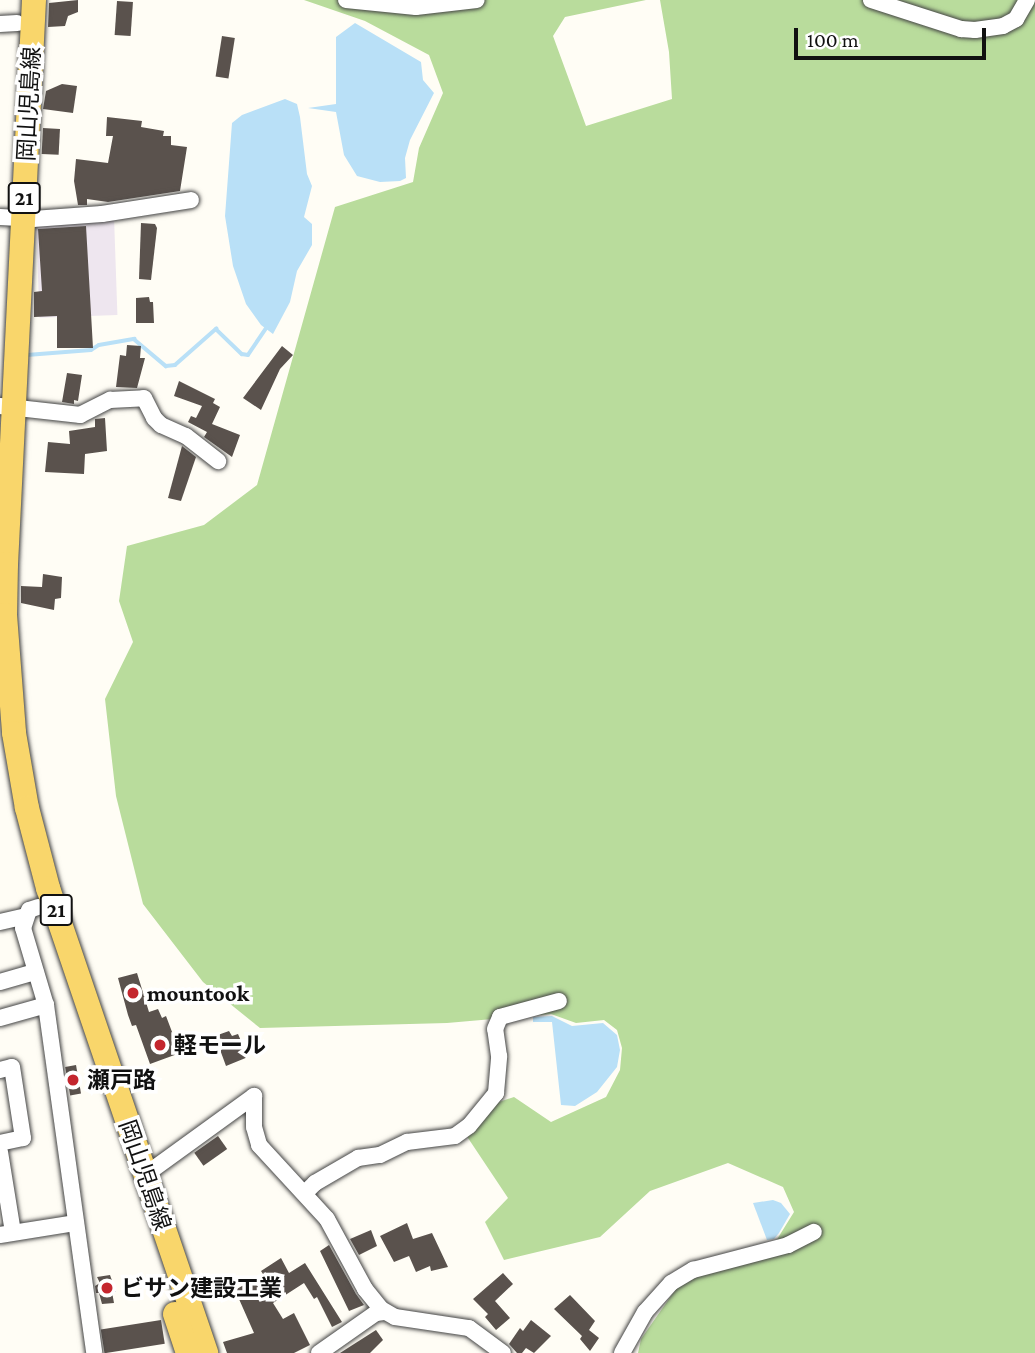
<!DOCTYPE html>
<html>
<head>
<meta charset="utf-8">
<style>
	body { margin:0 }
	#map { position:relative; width:1035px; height:1353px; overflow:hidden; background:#fffdf5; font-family:"Crimson Pro","Noto Sans JP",serif }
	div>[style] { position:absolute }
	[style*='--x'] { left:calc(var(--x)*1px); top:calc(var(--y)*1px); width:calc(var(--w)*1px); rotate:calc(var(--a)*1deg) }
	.industrial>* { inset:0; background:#eee6ef; transform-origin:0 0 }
	.forest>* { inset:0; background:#b9dc9c }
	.water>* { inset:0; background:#b9e0f7 }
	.stream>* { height:3.5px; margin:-1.75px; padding:0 1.75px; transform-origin:1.75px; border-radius:1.75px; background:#b9e0f7 }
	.building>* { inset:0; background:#5a524d; transform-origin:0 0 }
	.roads { filter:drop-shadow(0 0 2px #444) drop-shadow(0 0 2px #444) }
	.minor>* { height:16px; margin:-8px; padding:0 8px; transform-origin:8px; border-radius:8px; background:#fff }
	.primary>* { height:24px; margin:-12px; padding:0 12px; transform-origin:12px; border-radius:12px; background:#f9d66b }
	.dots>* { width:19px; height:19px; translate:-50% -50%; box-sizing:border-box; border:4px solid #fff; border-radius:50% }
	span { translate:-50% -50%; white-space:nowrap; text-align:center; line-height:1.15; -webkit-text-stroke:7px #fff; paint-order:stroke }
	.shield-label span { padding:2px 5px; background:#fff; border:2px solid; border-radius:5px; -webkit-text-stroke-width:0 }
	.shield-label { font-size:21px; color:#111; font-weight:700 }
	.street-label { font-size:23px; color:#111 }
	.poi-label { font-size:23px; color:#111; font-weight:700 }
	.left { translate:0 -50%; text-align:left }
	.scale { position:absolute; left:794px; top:28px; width:192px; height:32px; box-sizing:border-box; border:4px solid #111; border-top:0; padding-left:9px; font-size:21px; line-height:24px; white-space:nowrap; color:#111; -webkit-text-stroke:5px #fff; paint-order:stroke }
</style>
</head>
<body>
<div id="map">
	<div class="industrial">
		<i style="left:114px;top:217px;width:98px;height:78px;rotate:88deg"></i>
	</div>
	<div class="forest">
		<i style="clip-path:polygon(304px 0,646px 0,565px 17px,553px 36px,586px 126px,672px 99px,669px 52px,660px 0,1035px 0,1035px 1353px,638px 1353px,641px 1339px,678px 1286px,776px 1241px,794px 1212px,783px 1187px,728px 1163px,650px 1191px,600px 1237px,504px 1260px,485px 1222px,508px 1198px,466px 1135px,496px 1103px,514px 1097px,551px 1122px,606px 1097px,620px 1070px,622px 1048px,617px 1030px,604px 1020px,576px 1023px,551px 1014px,447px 1023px,260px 1028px,203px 982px,143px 904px,116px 796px,105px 699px,133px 642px,119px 601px,127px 546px,204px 525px,257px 485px,335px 207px,413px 182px,419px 148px,443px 93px,429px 55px,365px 21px)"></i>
	</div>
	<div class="water">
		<i style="clip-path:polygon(355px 23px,421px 62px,423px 80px,434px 93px,410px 140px,405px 158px,406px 178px,400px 181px,380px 182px,357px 176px,344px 155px,336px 112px,308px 108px,336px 104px,336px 37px)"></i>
		<i style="clip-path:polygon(285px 99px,297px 104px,300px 117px,307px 174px,312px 186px,304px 217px,312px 224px,312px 245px,297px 271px,290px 302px,273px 334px,261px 325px,246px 304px,233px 266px,225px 216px,232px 123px,242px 115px)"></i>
		<i style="clip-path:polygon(552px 1016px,572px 1026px,603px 1023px,617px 1035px,620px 1050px,617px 1067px,597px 1092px,575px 1106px,561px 1105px,552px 1022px,533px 1022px,533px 1017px)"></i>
		<i style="clip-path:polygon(773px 1200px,781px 1203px,790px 1214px,779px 1233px,774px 1239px,767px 1240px,753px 1203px)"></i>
	</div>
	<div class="stream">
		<i style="--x:27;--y:355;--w:64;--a:-4.5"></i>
		<i style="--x:91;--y:350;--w:9;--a:-32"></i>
		<i style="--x:99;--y:345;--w:36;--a:-10"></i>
		<i style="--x:134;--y:339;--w:42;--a:40.2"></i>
		<i style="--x:166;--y:366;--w:9;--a:-6"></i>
		<i style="--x:175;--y:365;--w:55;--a:-41.3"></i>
		<i style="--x:216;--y:329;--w:36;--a:44"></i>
		<i style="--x:242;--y:354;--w:6;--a:9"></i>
		<i style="--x:248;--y:355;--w:34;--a:-56"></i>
	</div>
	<div class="building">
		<i style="clip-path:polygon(78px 0,78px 12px,68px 16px,65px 26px,48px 27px,49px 3px)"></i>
		<i style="left:117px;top:1px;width:16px;height:34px;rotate:4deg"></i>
		<i style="left:222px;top:36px;width:13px;height:41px;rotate:9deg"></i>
		<i style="clip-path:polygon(62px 84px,77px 86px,73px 113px,43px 109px,46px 91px)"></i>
		<i style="clip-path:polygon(107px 117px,142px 121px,141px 127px,164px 131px,163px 136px,171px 136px,171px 145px,187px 147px,180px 191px,108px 202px,87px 199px,87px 205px,78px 205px,74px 181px,76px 159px,108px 163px,113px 136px,106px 136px)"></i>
		<i style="left:43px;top:128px;width:17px;height:26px;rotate:3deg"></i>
		<i style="clip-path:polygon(141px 223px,155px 224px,157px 228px,151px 280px,139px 279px)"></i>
		<i style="clip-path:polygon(86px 226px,93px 348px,57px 348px,57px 316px,34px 317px,34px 292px,42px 291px,38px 229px)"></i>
		<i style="clip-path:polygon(149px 297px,150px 302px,153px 302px,154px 323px,136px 323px,136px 298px)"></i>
		<i style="clip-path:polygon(127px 345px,141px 346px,140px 358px,145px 358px,137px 388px,116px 387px,120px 355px,126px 356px)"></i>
		<i style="clip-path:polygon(282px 346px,293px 355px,280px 369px,261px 410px,243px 398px)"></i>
		<i style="clip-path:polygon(67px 373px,82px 375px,78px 401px,74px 400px,74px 404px,62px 402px)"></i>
		<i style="clip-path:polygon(179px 381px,215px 399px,213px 403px,220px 407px,212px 424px,240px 435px,232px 457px,204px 437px,207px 432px,188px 422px,191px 416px,196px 418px,202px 406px,174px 396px)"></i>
		<i style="clip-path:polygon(105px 418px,107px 451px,85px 454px,84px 474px,45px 472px,48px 442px,70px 444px,69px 431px,95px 427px,95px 419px)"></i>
		<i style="clip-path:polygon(182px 446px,196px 457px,181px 501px,168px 498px)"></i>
		<i style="clip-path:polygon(43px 574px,62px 577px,61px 598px,55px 599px,54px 610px,21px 603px,21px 586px,42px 587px)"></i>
		<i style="clip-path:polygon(137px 973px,149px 1012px,158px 1009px,162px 1018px,166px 1016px,180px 1053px,150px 1064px,136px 1025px,132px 1026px,128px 1015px,118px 978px)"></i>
		<i style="clip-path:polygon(229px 1031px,232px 1036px,238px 1034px,248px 1057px,226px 1066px,215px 1036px)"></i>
		<i style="left:76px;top:1065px;width:29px;height:11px;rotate:80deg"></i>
		<i style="left:218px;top:1136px;width:16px;height:29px;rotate:55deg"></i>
		<i style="clip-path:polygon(407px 1223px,413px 1239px,432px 1233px,448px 1267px,431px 1271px,430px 1266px,416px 1272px,409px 1256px,394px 1262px,380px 1236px)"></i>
		<i style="clip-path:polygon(371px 1230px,377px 1246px,359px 1255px,350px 1239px)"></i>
		<i style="clip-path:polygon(329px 1245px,356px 1294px,364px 1305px,349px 1311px,320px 1251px)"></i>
		<i style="clip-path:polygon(281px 1258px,289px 1273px,305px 1263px,342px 1322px,332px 1327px,317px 1297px,314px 1299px,304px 1283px,273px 1303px,283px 1319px,294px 1313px,310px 1345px,294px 1353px,227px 1353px,223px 1342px,254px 1333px,235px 1290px,263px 1274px,261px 1271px)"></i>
		<i style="clip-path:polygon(503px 1273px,513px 1284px,495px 1301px,510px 1318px,496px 1330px,485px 1317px,488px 1314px,473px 1299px)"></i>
		<i style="clip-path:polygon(110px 1275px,116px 1292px,112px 1292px,114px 1303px,102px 1304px,99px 1293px,96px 1293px,95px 1286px,100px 1283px,97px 1277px)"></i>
		<i style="clip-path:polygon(570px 1295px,595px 1321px,589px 1330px,599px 1338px,590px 1351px,580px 1339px,582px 1336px,554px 1309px)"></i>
		<i style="left:161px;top:1320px;width:24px;height:61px;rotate:81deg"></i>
		<i style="clip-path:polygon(531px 1320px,551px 1336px,534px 1353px,526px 1348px,522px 1353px,517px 1353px,509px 1344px,520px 1328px,523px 1331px)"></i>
		<i style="clip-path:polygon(376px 1330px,383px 1340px,370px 1353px,340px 1353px)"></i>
	</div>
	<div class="roads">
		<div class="minor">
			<i style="--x:346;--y:0;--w:70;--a:5.7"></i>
			<i style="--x:416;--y:7;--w:61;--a:-6.5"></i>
			<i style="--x:871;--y:0;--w:95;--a:17.9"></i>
			<i style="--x:961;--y:29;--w:14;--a:4"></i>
			<i style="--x:975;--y:30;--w:28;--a:-8"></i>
			<i style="--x:1003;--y:26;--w:15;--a:-28"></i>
			<i style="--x:1016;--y:19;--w:22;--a:-60"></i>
			<i style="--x:0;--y:24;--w:17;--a:-3"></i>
			<i style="--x:0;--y:217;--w:33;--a:3"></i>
			<i style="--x:33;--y:219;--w:69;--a:-4.1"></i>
			<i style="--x:102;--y:214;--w:90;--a:-8.9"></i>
			<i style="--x:0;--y:406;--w:81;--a:6.4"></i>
			<i style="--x:80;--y:415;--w:34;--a:-27"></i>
			<i style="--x:110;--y:400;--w:34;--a:-3"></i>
			<i style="--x:144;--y:398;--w:22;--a:63"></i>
			<i style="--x:154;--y:418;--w:10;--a:45"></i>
			<i style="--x:161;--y:425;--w:27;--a:24"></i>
			<i style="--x:186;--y:436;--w:41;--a:38"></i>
			<i style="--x:38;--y:907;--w:9;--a:162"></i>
			<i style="--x:29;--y:910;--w:19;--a:108"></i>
			<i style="--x:23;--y:928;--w:80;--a:73.4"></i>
			<i style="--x:46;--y:1005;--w:351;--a:82.1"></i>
			<i style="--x:0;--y:922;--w:27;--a:-13"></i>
			<i style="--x:0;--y:982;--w:37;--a:-16"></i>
			<i style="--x:0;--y:1018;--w:48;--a:-15.8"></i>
			<i style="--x:0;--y:1070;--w:12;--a:-14"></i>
			<i style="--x:12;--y:1067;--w:72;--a:81.2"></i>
			<i style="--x:23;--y:1138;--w:24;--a:168"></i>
			<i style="--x:0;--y:1152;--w:81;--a:80.8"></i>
			<i style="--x:145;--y:1175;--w:135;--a:-35.9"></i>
			<i style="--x:254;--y:1096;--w:31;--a:90"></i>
			<i style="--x:254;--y:1127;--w:19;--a:74"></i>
			<i style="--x:259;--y:1145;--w:100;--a:47.4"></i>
			<i style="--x:327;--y:1219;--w:80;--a:61.5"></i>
			<i style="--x:365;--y:1289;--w:26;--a:51"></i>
			<i style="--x:381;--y:1309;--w:16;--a:30"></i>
			<i style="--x:395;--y:1317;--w:75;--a:8.5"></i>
			<i style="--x:469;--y:1328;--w:42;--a:36.3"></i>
			<i style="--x:305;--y:1193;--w:14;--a:-45"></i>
			<i style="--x:315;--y:1183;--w:50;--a:-30.2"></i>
			<i style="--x:358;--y:1158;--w:22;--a:-8"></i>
			<i style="--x:380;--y:1155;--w:30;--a:-26"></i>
			<i style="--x:407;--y:1142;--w:48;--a:-7.1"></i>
			<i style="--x:455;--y:1136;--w:17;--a:-36"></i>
			<i style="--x:469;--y:1126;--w:43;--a:-50.7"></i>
			<i style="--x:496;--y:1093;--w:37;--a:-85"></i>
			<i style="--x:499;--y:1056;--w:27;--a:-98"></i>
			<i style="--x:495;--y:1029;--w:13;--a:-67"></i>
			<i style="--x:500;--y:1017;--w:61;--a:-15.2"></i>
			<i style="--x:0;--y:1235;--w:77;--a:-9"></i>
			<i style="--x:319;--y:1353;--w:70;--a:-35.1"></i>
			<i style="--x:376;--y:1313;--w:8;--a:-7"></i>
			<i style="--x:622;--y:1353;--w:47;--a:-60.7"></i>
			<i style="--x:645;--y:1312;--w:39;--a:-48"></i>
			<i style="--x:671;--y:1283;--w:26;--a:-31"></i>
			<i style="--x:693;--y:1270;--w:98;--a:-14.7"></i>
			<i style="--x:788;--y:1245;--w:29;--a:-27"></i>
		</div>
		<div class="primary">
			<i style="--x:34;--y:0;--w:565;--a:92.84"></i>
			<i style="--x:6;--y:564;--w:51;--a:91.1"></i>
			<i style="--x:5;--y:615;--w:118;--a:85.6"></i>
			<i style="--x:14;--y:733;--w:76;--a:80.2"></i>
			<i style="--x:27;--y:808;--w:83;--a:75.3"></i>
			<i style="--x:48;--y:888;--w:491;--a:71.2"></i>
			<i style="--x:175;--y:1314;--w:41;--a:71.6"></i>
		</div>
	</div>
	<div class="dots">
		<i style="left:133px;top:993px;background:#c4262e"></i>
		<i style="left:160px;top:1045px;background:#c4262e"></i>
		<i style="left:73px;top:1080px;background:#c4262e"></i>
		<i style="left:107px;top:1288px;background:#c4262e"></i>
	</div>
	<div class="shield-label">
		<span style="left:24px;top:198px">21</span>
		<span style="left:56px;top:910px">21</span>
	</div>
	<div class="street-label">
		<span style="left:29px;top:104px;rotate:-87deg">岡山児島線</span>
		<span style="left:145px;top:1175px;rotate:71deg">岡山児島線</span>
	</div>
	<div class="poi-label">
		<span class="left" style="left:147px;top:993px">mountook</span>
		<span class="left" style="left:174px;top:1045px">軽モール</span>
		<span class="left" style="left:87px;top:1080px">瀬戸路</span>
		<span class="left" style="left:121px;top:1288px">ビサン建設工業</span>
	</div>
	<div class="scale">100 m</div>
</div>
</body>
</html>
